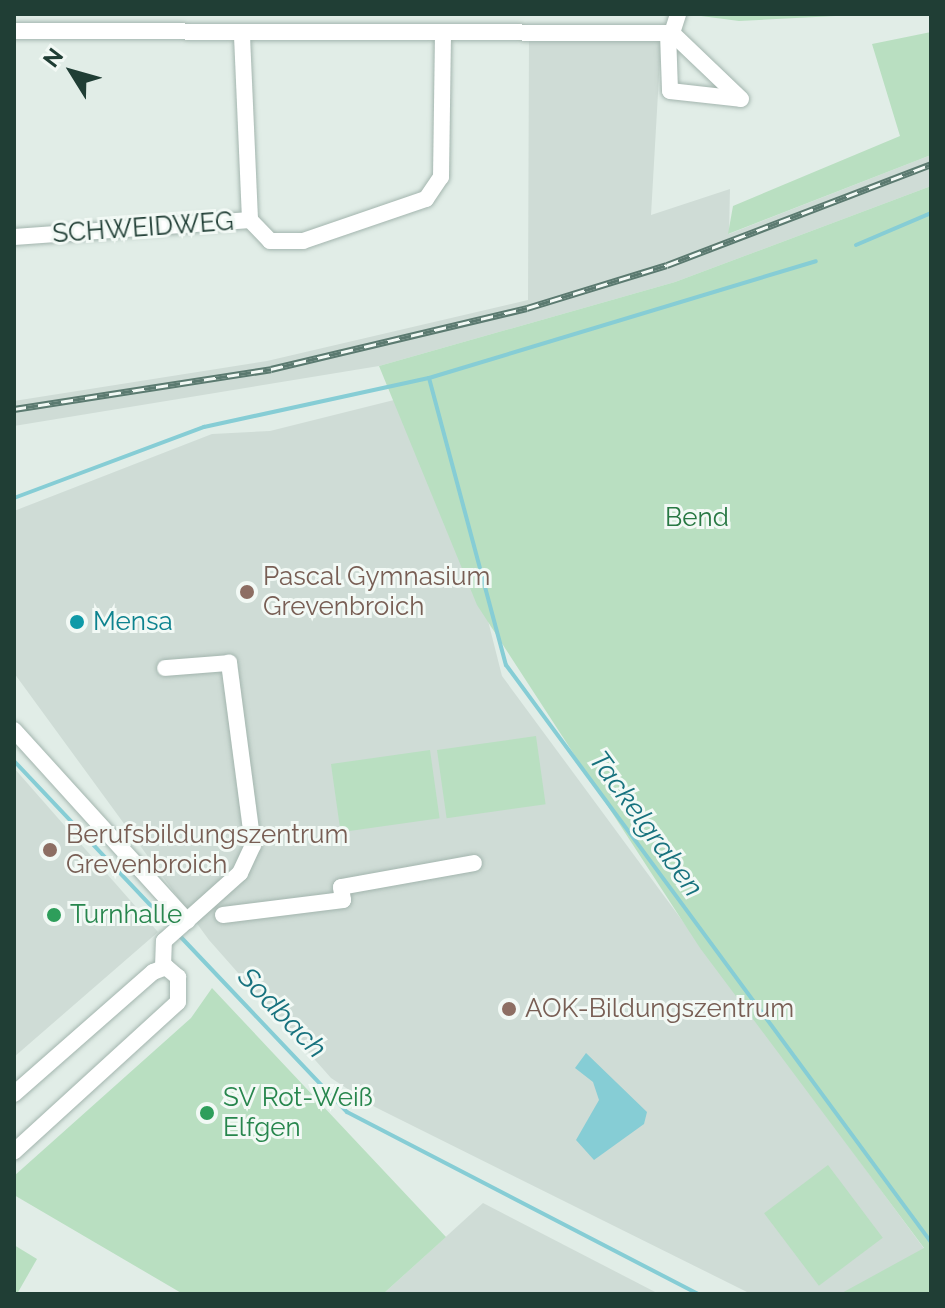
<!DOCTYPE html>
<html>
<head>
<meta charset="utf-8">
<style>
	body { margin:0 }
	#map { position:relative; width:945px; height:1308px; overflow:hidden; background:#e1ede7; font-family:Raleway,sans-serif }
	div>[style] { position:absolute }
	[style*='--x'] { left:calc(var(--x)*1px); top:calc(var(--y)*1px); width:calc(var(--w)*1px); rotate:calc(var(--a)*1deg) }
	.built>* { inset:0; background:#cfdcd6 }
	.green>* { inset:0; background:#b9dfc1; transform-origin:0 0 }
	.water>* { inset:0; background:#86cdd5 }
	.stream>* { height:4px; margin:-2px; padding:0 2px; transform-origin:2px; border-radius:2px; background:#86cdd5 }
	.roads { filter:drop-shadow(0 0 2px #a3b5ae) drop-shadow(0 0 2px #a3b5ae) }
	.street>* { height:16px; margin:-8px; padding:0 8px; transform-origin:8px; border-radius:8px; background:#fff }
	.rail>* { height:7px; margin-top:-3.5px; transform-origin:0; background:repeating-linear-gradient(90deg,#f2f9f5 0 12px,#5b7a70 0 24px); box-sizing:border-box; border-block:2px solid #5b7a70 }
	.dots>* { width:22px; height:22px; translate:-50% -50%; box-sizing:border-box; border:4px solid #f2f9f5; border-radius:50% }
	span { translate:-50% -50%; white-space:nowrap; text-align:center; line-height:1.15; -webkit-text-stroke:6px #f2f9f5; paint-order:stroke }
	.street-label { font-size:26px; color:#203e35 }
	.park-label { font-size:26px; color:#287843 }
	.education-label { font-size:26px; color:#785e54 }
	.left { translate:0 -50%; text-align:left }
	.culture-label { font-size:26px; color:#0d838f }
	.leisure-label { font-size:26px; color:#27864d }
	.water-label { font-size:28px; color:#17727e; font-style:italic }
	.frame { position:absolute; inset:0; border:16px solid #203e35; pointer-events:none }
	.north { position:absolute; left:32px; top:32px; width:80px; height:80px; -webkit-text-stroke:6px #f2f9f5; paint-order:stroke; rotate:307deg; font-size:22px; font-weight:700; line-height:32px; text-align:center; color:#203e35 }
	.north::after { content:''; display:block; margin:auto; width:28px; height:36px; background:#203e35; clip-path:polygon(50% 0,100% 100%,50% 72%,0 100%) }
</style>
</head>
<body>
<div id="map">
	<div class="built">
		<i style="clip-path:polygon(529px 34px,661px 41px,651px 215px,730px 189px,729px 234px,931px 155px,931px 186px,675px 282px,379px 366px,14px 426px,14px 401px,267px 361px,528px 300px)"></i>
		<i style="clip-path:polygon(430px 391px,502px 676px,928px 1254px,842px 1294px,751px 1294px,375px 1107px,331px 1078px,209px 940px,14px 673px,14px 511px,212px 434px,270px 431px)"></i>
		<i style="clip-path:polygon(14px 768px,158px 932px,14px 1057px)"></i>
		<i style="clip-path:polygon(483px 1203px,659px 1294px,383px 1294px)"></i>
	</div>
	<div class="green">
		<i style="clip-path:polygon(686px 14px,874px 14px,739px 21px)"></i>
		<i style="clip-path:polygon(931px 32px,931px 155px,728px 234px,733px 206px,900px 136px,872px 44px)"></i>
		<i style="clip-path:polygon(931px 186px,931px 1294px,840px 1294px,924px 1248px,700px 948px,477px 605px,379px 366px,675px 282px)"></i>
		<i style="left:536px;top:736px;width:69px;height:100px;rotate:82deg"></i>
		<i style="left:430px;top:750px;width:69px;height:100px;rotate:82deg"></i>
		<i style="clip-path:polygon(212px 988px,446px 1237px,383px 1294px,183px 1294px,14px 1195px,14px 1176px,191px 1018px)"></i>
		<i style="left:828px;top:1165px;width:91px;height:80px;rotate:53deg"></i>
		<i style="clip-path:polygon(14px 1245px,37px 1259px,17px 1294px,14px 1294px)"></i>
	</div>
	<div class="water">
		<i style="clip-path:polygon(586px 1053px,647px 1112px,644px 1124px,594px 1160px,576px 1140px,599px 1100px,593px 1082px,575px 1068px)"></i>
	</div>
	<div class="stream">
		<i style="--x:856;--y:245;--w:82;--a:-23.1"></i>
		<i style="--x:429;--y:378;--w:297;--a:75"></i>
		<i style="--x:506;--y:665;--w:717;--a:53.63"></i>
		<i style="--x:14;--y:498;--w:203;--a:-20.5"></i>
		<i style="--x:204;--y:427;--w:230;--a:-12.3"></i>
		<i style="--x:429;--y:378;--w:404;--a:-16.8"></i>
		<i style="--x:14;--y:761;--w:228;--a:46.6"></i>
		<i style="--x:177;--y:933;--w:247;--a:46.5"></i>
		<i style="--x:347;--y:1112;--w:395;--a:27.4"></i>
	</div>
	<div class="roads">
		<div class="street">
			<i style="--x:14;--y:31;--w:658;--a:0.17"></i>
			<i style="--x:672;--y:33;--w:20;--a:-72"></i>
			<i style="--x:668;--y:33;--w:58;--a:88"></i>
			<i style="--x:670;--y:91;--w:71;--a:6.4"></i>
			<i style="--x:741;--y:99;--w:95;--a:-136.3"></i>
			<i style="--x:242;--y:36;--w:184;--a:87.5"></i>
			<i style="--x:14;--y:237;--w:237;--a:-4.1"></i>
			<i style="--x:250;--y:220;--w:29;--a:46"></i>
			<i style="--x:270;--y:241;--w:33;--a:0"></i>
			<i style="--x:303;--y:241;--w:130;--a:-18.9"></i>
			<i style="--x:426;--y:199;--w:27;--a:-56"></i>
			<i style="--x:441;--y:177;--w:143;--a:-89.2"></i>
			<i style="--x:14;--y:730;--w:258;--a:47.8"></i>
			<i style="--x:223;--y:915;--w:121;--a:-7.1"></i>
			<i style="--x:343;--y:900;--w:13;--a:-99"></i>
			<i style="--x:341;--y:887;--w:135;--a:-10.2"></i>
			<i style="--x:163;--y:967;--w:26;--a:-88"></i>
			<i style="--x:164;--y:941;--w:102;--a:-41.8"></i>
			<i style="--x:240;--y:873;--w:31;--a:-65"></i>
			<i style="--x:253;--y:845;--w:184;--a:-97.5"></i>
			<i style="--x:229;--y:663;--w:64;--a:175.5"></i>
			<i style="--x:14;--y:1094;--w:185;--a:-41.3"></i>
			<i style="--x:153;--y:972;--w:14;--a:-21"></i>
			<i style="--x:166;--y:967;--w:16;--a:40"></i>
			<i style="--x:178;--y:977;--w:25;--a:90"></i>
			<i style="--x:178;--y:1002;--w:222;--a:137.6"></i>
		</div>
	</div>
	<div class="rail">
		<i style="--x:14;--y:409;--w:260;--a:-8.8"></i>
		<i style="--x:271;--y:369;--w:263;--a:-13.4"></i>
		<i style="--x:527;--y:308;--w:146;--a:-17.1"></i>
		<i style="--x:667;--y:265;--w:283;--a:-20.9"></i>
	</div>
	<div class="dots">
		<i style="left:247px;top:592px;background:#8d6e63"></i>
		<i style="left:77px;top:622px;background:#0f9aa8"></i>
		<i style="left:50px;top:850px;background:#8d6e63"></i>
		<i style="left:54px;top:915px;background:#2e9e5b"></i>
		<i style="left:509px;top:1009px;background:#8d6e63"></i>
		<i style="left:207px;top:1113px;background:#2e9e5b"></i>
	</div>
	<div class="street-label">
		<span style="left:143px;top:228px;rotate:-4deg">SCHWEIDWEG</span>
	</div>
	<div class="park-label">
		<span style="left:697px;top:518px">Bend</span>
	</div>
	<div class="education-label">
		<span class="left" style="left:263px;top:592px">Pascal Gymnasium<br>Grevenbroich</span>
		<span class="left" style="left:66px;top:850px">Berufsbildungszentrum<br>Grevenbroich</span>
		<span class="left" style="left:525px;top:1009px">AOK-Bildungszentrum</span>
	</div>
	<div class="culture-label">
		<span class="left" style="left:93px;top:622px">Mensa</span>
	</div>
	<div class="leisure-label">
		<span class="left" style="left:70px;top:915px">Turnhalle</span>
		<span class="left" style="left:223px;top:1113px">SV Rot-Weiß<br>Elfgen</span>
	</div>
	<div class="water-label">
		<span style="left:646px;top:824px;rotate:54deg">Tackelgraben</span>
		<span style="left:282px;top:1013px;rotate:46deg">Sodbach</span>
	</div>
	<div class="frame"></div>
	<div class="north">N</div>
</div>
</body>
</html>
